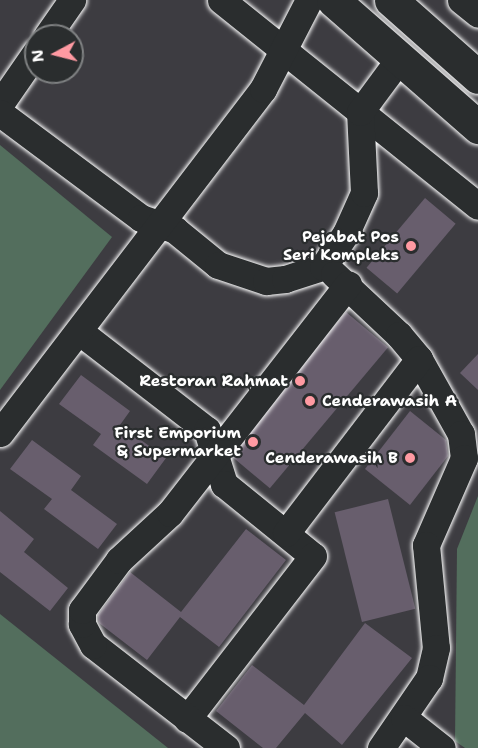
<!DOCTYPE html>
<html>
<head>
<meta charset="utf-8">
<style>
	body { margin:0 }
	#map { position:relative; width:478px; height:748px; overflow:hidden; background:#3d3c41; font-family:"Shantell Sans",sans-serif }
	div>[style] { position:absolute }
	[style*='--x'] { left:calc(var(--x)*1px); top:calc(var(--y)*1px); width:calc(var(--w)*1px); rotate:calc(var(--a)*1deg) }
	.green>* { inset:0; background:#536e5d }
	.building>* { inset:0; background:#685e6d; transform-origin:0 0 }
	.roads { filter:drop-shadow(0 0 2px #fff) drop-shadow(0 0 2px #fff) }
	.minor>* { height:27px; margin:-13.5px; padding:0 13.5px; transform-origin:13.5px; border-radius:13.5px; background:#2a2d2e }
	.major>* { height:33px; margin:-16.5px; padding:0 16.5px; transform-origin:16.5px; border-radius:16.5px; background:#2a2d2e }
	.dots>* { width:16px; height:16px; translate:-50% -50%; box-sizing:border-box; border:3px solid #2a2d2e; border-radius:50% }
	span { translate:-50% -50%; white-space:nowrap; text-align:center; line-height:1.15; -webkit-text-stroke:4.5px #2a2d2e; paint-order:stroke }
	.poi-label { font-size:16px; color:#fff; font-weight:700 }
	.right { translate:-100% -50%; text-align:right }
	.left { translate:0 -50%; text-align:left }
	.north { position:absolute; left:24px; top:24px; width:60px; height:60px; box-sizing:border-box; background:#2a2d2e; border:2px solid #7f8182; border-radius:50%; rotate:263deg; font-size:16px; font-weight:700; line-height:24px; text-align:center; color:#fff }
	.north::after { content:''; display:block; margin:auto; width:21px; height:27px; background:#ff9aa2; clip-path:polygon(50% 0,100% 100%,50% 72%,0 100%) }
</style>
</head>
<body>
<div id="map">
	<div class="green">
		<i style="clip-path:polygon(0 145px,112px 237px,0 390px)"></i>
		<i style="clip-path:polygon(478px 496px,478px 748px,465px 748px,455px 741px,457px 549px)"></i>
		<i style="clip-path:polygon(0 614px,168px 748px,0 748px)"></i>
	</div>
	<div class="building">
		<i style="left:425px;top:198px;width:40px;height:91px;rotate:40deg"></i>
		<i style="left:346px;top:312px;width:55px;height:184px;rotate:40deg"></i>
		<i style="clip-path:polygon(478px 354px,478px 390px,460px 373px)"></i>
		<i style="clip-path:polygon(81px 375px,130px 411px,120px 425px,166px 458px,147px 484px,93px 445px,101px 434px,59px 404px)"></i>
		<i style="clip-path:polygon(410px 411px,446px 440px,448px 456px,410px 505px,365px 469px)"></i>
		<i style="clip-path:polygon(32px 440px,81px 476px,71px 490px,117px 524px,98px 549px,44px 509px,52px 499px,10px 469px)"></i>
		<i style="left:388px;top:499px;width:113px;height:55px;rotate:76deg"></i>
		<i style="clip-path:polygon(0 511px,34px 539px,24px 552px,68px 588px,50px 611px,0 572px)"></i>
		<i style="clip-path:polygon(246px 529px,286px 560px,219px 647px,180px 617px,147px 660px,99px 623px,98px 615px,130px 572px,181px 612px)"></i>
		<i style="clip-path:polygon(365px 623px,412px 658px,342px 745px,305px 713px,276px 748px,263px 748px,216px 711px,252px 665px,304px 705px)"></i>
	</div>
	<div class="roads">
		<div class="minor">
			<i style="--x:221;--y:0;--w:329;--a:38.7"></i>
			<i style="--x:461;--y:0;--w:22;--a:39"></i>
			<i style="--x:47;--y:36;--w:44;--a:-55.2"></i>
			<i style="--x:0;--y:104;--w:63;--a:-55.3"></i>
			<i style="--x:0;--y:113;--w:176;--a:36.7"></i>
			<i style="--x:141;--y:218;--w:36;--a:19"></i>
			<i style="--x:175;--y:230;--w:55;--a:39.1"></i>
			<i style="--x:218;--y:265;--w:51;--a:18.4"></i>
			<i style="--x:266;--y:281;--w:19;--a:-6"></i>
			<i style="--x:285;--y:279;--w:40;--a:-18"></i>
			<i style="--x:323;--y:267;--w:41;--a:-55.9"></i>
			<i style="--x:346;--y:233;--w:44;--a:-65.8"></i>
			<i style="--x:364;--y:193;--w:81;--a:-92.8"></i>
			<i style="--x:360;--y:112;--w:67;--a:-53.5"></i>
			<i style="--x:334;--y:274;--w:89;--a:43.2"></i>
			<i style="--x:399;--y:335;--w:31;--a:50"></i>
			<i style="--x:419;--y:359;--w:86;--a:60.8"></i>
			<i style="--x:461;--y:434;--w:24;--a:83"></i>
			<i style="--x:464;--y:458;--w:95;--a:113.6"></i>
			<i style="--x:426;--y:545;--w:103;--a:84.5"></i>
			<i style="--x:436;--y:648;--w:31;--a:103"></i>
			<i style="--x:429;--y:678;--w:85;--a:124.4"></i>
			<i style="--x:80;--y:332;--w:160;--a:37.7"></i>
			<i style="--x:207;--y:430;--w:57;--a:72.5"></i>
			<i style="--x:224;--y:484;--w:114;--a:39"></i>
			<i style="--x:313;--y:556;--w:206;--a:127.7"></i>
			<i style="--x:0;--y:433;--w:433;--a:-52.6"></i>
			<i style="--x:263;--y:89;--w:100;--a:-62.7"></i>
			<i style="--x:286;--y:533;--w:219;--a:-52.6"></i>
			<i style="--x:404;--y:718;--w:48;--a:38.3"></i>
			<i style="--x:226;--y:748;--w:168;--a:-142.2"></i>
			<i style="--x:93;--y:645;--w:24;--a:-118"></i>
			<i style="--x:82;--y:624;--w:14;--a:-90"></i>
			<i style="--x:82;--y:610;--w:62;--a:-53.5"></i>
			<i style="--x:119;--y:560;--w:69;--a:-42.7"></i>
			<i style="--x:170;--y:513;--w:290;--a:-52.1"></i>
		</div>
		<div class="major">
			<i style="--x:333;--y:0;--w:193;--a:41.2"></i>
			<i style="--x:391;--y:0;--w:116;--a:41.5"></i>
		</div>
	</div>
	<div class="dots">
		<i style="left:411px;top:246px;background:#ff9aa2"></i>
		<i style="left:300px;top:381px;background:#ff9aa2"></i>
		<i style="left:310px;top:401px;background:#ff9aa2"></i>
		<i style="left:253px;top:442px;background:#ff9aa2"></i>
		<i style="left:410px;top:458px;background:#ff9aa2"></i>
	</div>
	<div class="poi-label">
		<span class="right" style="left:399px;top:246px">Pejabat Pos<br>Seri Kompleks</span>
		<span class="right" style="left:288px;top:381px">Restoran Rahmat</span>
		<span class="left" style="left:322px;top:401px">Cenderawasih A</span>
		<span class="right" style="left:241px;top:442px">First Emporium<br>&amp; Supermarket</span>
		<span class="right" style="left:398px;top:458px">Cenderawasih B</span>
	</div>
	<div class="north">N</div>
</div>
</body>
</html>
